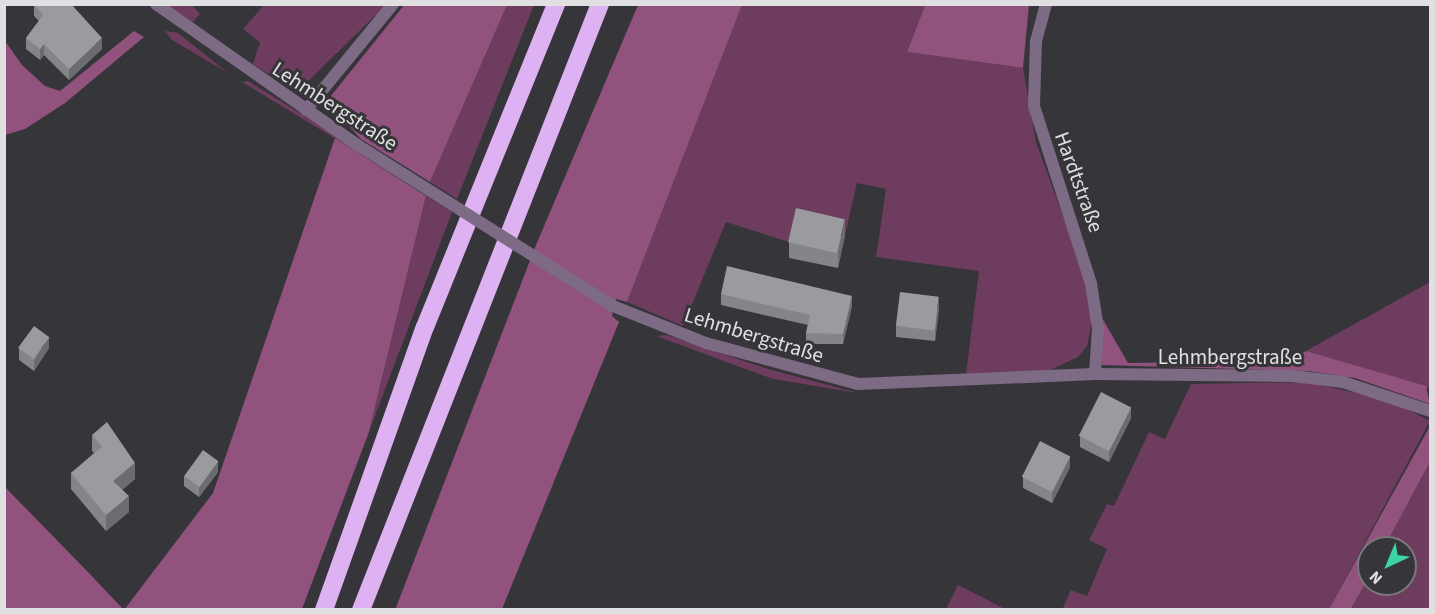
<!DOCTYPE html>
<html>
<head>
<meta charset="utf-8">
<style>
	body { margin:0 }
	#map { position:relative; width:1435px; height:614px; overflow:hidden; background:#363539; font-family:"Source Sans 3",sans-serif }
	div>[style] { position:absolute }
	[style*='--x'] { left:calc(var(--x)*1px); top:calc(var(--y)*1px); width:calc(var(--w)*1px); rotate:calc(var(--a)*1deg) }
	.green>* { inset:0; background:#6d3c5e }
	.forest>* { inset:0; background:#91527e }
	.lane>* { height:12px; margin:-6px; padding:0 6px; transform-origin:6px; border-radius:6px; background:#7d6b85 }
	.street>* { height:12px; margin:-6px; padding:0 6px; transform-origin:6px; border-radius:6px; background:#7d6b85 }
	.highway>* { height:18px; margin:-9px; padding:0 9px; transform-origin:9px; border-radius:9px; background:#deb1f3 }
	.street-bridge>* { height:12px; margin:-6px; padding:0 6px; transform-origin:6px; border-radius:6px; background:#7d6b85 }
	.wall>* { inset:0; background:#848589 }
	.shaded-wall>* { inset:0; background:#6b6c6f }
	.building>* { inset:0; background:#999b9f; transform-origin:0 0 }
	span { translate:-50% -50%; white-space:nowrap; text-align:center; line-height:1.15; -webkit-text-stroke:6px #363539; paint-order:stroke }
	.street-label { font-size:21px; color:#e0e0e2 }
	.frame { position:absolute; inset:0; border:6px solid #e0e0e2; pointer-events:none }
	.north { position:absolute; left:1357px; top:536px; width:60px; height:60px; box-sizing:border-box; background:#363539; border:2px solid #7a797d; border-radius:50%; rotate:224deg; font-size:16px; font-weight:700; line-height:24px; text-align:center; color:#e0e0e2 }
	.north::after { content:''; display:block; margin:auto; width:21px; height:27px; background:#3dd4a3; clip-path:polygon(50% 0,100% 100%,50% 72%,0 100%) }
</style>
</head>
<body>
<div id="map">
	<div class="green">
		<i style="clip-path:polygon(925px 4px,907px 52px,1023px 68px,1036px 142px,1083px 271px,1092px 321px,1087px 346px,1078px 357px,1044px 373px,966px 374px,979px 271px,876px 257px,886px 189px,857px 183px,845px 235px,797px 224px,792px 243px,726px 222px,683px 326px,627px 302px,742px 5px)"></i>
		<i style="clip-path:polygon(165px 5px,192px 5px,200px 14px,193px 22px)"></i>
		<i style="clip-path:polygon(264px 5px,386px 5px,297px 92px,253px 64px,260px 42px,243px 29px)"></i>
		<i style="clip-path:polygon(507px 5px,534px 5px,457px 199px,430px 182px)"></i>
		<i style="clip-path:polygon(165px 31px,178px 33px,228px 73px,172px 40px)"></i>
		<i style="clip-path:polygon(248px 81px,339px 137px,354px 150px,242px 82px)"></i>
		<i style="clip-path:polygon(426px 196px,452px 212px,369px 432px)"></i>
		<i style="clip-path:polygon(1430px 282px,1430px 389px,1306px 351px)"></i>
		<i style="clip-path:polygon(667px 335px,768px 369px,858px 393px,773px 379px,656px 336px)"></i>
		<i style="clip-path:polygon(1306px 382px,1390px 400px,1430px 421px,1329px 609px,1062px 610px,1071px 590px,1087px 596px,1107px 549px,1089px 540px,1107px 504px,1114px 506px,1149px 432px,1165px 439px,1191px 384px)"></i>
		<i style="clip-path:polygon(1430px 462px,1430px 609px,1351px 610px,1369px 577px,1369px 584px,1405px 584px,1405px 548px,1384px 548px)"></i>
		<i style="clip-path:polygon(958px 585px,1005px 609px,946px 609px)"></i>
	</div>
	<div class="forest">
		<i style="clip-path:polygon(405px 4px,507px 5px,430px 182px,361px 139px,326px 102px)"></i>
		<i style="clip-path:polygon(638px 5px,742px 5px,627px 302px,616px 299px,612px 316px,619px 322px,502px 609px,395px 610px,536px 245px)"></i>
		<i style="clip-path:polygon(925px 5px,1029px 5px,1023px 68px,907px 52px)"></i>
		<i style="clip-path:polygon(134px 31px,144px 37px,65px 103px,25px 129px,5px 135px,5px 41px,22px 65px,45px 86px,60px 91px)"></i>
		<i style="clip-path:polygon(335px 138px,426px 196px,369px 432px,302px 609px,124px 610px,213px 493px)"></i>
		<i style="clip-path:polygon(1102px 318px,1128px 363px,1289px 361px,1306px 351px,1426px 386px,1430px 404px,1355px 378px,1308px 371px,1102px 365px)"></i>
		<i style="clip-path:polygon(1430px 426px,1430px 462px,1384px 548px,1369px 548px,1369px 577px,1351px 609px,1329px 609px)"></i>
		<i style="clip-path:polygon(5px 487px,87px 571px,123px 609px,5px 609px)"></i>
	</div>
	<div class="lane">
		<i style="--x:306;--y:110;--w:137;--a:-50.6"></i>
	</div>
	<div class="street">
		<i style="--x:156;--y:4;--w:248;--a:35"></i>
		<i style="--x:1046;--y:4;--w:38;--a:105"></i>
		<i style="--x:1036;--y:41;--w:65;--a:91.8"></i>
		<i style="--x:1034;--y:106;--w:187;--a:72.2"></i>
		<i style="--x:1091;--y:284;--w:45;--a:81"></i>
		<i style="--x:1098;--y:328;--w:46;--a:93.7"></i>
		<i style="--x:613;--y:306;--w:100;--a:21.7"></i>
		<i style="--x:706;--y:343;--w:157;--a:15.1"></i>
		<i style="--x:858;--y:384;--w:237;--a:-2.4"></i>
		<i style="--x:1095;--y:374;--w:198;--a:0.6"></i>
		<i style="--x:1293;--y:376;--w:50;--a:6.8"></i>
		<i style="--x:1343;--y:382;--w:92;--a:18.4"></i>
	</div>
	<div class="highway">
		<i style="--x:324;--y:610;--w:300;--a:-70.4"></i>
		<i style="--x:425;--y:327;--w:349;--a:-67.9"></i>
		<i style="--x:361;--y:610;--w:651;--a:-68.48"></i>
	</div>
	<div class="street-bridge">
		<i style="--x:359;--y:146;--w:300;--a:32.2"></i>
	</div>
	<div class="wall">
		<i style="clip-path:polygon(34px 4px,102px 49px,69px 80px,44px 55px,40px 60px,26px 49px,26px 38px,39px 21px,34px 16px)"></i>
		<i style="clip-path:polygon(845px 235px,838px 268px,789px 258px,789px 242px)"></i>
		<i style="clip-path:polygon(721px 294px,852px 306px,843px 344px,806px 344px,806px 333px,808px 325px,721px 305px)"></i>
		<i style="clip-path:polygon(939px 308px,935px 341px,896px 337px,896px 326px)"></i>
		<i style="clip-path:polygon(49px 348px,34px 371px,19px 360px,19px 349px)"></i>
		<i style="clip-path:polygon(1131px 418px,1109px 462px,1080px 447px,1080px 436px)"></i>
		<i style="clip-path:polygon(92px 435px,135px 479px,122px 490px,129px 512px,106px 531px,71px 489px,71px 473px,94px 453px,92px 451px)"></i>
		<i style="clip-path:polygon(1070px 467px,1052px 503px,1023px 488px,1023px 477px)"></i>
		<i style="clip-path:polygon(218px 472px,199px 497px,184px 486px,184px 476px)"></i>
	</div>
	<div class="shaded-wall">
		<i style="clip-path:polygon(102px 38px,102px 49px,69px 80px,69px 69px)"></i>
		<i style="clip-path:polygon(44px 44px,44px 55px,40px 60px,40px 49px)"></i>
		<i style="clip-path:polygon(845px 219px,845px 235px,838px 268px,838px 252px)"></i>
		<i style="clip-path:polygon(852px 296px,852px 306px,843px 344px,843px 334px)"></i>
		<i style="clip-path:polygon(939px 297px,939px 308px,935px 341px,935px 330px)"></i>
		<i style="clip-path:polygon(49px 337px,49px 348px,34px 371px,34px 360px)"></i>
		<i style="clip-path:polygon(1131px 407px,1131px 418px,1109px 462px,1109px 451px)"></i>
		<i style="clip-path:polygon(1070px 456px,1070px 467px,1052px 503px,1052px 492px)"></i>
		<i style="clip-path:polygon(218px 461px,218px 472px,199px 497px,199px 486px)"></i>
		<i style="clip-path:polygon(135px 463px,135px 479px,113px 497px,113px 481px)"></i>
		<i style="clip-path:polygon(129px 496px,129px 512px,106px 531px,106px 515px)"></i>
	</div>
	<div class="building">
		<i style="clip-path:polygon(34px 4px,71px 4px,102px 38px,69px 69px,44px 44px,40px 49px,26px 38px,43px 15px)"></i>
		<i style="left:796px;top:208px;width:50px;height:35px;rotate:13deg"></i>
		<i style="clip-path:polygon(727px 266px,852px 296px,843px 334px,806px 333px,810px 315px,721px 294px)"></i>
		<i style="left:900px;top:292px;width:39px;height:34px;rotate:7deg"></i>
		<i style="left:34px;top:326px;width:19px;height:27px;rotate:36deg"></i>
		<i style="left:1101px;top:392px;width:34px;height:49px;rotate:27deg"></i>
		<i style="clip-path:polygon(107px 422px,135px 463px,113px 481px,129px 496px,106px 515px,71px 473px,102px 447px,92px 435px)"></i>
		<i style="left:1040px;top:441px;width:34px;height:40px;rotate:27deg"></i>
		<i style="left:203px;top:450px;width:19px;height:32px;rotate:36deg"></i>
	</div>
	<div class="street-label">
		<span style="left:335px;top:106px;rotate:33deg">Lehmbergstraße</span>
		<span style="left:1079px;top:182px;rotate:70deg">Hardtstraße</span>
		<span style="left:754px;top:335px;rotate:17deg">Lehmbergstraße</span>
		<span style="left:1230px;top:357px">Lehmbergstraße</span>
	</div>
	<div class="frame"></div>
	<div class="north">N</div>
</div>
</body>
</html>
